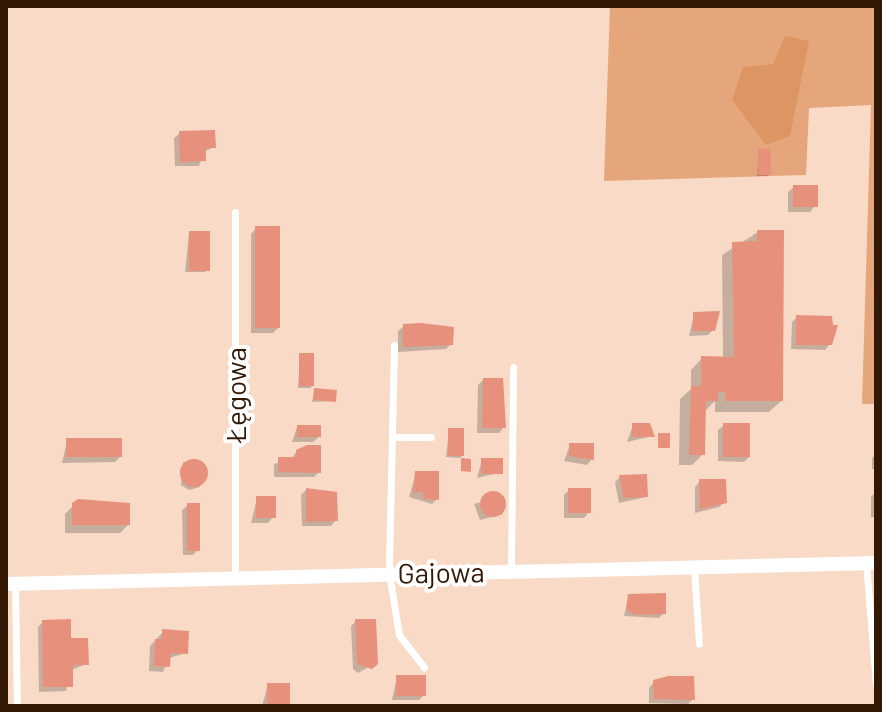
<!DOCTYPE html>
<html>
<head>
<meta charset="utf-8">
<style>
	body { margin:0 }
	#map { position:relative; width:882px; height:712px; overflow:hidden; background:#f8dac7; font-family:Barlow,sans-serif }
	div>[style] { position:absolute }
	[style*='--x'] { left:calc(var(--x)*1px); top:calc(var(--y)*1px); width:calc(var(--w)*1px); rotate:calc(var(--a)*1deg) }
	.green>* { inset:0; background:#e6a67b }
	.forest>* { inset:0; background:#de9564 }
	.shadow>* { inset:0; background:#0003 }
	.building>* { inset:0; background:#e7917c; transform-origin:0 0 }
	.round { border-radius:50% }
	.service>* { height:7px; margin:-3.5px; padding:0 3.5px; transform-origin:3.5px; border-radius:3.5px; background:#fff }
	.minor>* { height:14px; margin:-7px; padding:0 7px; transform-origin:7px; border-radius:7px; background:#fff }
	span { translate:-50% -50%; white-space:nowrap; text-align:center; line-height:1.15; -webkit-text-stroke:8px #fff; paint-order:stroke }
	.street-label { font-size:28px; color:#331805 }
	.frame { position:absolute; inset:0; border:8px solid #331805; pointer-events:none }
</style>
</head>
<body>
<div id="map">
	<div class="green">
		<i style="clip-path:polygon(610px 6px,876px 6px,876px 404px,862px 404px,871px 105px,809px 108px,806px 175px,604px 181px)"></i>
	</div>
	<div class="forest">
		<i style="clip-path:polygon(785px 36px,809px 41px,790px 136px,766px 145px,732px 100px,743px 67px,773px 64px)"></i>
	</div>
	<div class="shadow">
		<i style="clip-path:polygon(180px 133px,214px 147px,204px 152px,199px 166px,175px 166px,174px 138px)"></i>
		<i style="clip-path:polygon(759px 151px,769px 174px,767px 176px,757px 176px)"></i>
		<i style="clip-path:polygon(794px 187px,815px 206px,810px 212px,788px 212px,788px 192px)"></i>
		<i style="clip-path:polygon(256px 228px,278px 328px,273px 333px,251px 333px,251px 234px)"></i>
		<i style="clip-path:polygon(758px 232px,781px 401px,769px 412px,715px 412px,715px 401px,704px 412px,703px 454px,692px 465px,679px 465px,680px 399px,691px 389px,691px 370px,702px 358px,723px 358px,722px 255px)"></i>
		<i style="clip-path:polygon(189px 233px,207px 270px,205px 272px,185px 272px)"></i>
		<i style="clip-path:polygon(694px 314px,713px 330px,708px 335px,689px 336px)"></i>
		<i style="clip-path:polygon(797px 317px,830px 344px,825px 350px,791px 349px,792px 322px)"></i>
		<i style="clip-path:polygon(404px 326px,451px 344px,446px 349px,398px 352px,398px 331px)"></i>
		<i style="clip-path:polygon(300px 355px,312px 386px,310px 388px,298px 388px)"></i>
		<i style="clip-path:polygon(483px 380px,504px 427px,499px 433px,477px 433px,478px 385px)"></i>
		<i style="clip-path:polygon(315px 390px,334px 401px,312px 402px)"></i>
		<i style="clip-path:polygon(633px 425px,653px 436px,627px 442px)"></i>
		<i style="clip-path:polygon(724px 425px,749px 457px,744px 462px,718px 461px,718px 430px)"></i>
		<i style="clip-path:polygon(297px 427px,319px 437px,313px 442px,292px 442px)"></i>
		<i style="clip-path:polygon(449px 430px,462px 456px,460px 458px,446px 457px)"></i>
		<i style="clip-path:polygon(67px 441px,120px 457px,115px 462px,62px 463px)"></i>
		<i style="clip-path:polygon(570px 445px,592px 459px,587px 465px,564px 461px)"></i>
		<i style="clip-path:polygon(297px 451px,319px 472px,314px 477px,274px 477px,274px 464px,291px 459px)"></i>
		<i style="clip-path:polygon(876px 454px,876px 469px,872px 469px,872px 458px)"></i>
		<i style="clip-path:polygon(482px 460px,502px 472px,477px 478px)"></i>
		<i style="clip-path:polygon(183px 462px,202px 462px,200px 487px,189px 490px,181px 485px)"></i>
		<i style="clip-path:polygon(416px 473px,437px 499px,432px 504px,409px 497px)"></i>
		<i style="clip-path:polygon(620px 477px,646px 497px,619px 503px,615px 482px)"></i>
		<i style="clip-path:polygon(700px 481px,725px 502px,719px 507px,695px 513px,695px 487px)"></i>
		<i style="clip-path:polygon(306px 490px,336px 520px,331px 526px,302px 526px,301px 495px)"></i>
		<i style="clip-path:polygon(569px 490px,589px 512px,584px 518px,564px 518px,564px 495px)"></i>
		<i style="clip-path:polygon(876px 492px,876px 517px,871px 517px,871px 497px)"></i>
		<i style="clip-path:polygon(503px 496px,503px 514px,480px 520px,474px 504px)"></i>
		<i style="clip-path:polygon(257px 498px,273px 517px,268px 523px,251px 523px)"></i>
		<i style="clip-path:polygon(74px 505px,128px 525px,120px 533px,65px 533px,65px 514px)"></i>
		<i style="clip-path:polygon(188px 505px,198px 550px,193px 555px,183px 555px,182px 510px)"></i>
		<i style="clip-path:polygon(629px 596px,664px 613px,659px 618px,624px 616px)"></i>
		<i style="clip-path:polygon(356px 621px,376px 663px,358px 673px,353px 669px,351px 626px)"></i>
		<i style="clip-path:polygon(43px 622px,69px 640px,87px 664px,71px 670px,66px 691px,39px 692px,38px 627px)"></i>
		<i style="clip-path:polygon(163px 632px,186px 653px,169px 658px,163px 672px,149px 671px,150px 646px)"></i>
		<i style="clip-path:polygon(397px 677px,425px 694px,419px 700px,392px 700px)"></i>
		<i style="clip-path:polygon(654px 682px,693px 699px,688px 704px,649px 703px,649px 688px)"></i>
		<i style="clip-path:polygon(268px 685px,288px 706px,262px 706px)"></i>
	</div>
	<div class="building">
		<i style="clip-path:polygon(215px 130px,216px 148px,206px 148px,206px 161px,180px 162px,179px 131px)"></i>
		<i style="left:758px;top:149px;width:13px;height:26px"></i>
		<i style="left:793px;top:185px;width:25px;height:22px"></i>
		<i style="left:255px;top:226px;width:25px;height:102px"></i>
		<i style="clip-path:polygon(757px 230px,784px 230px,783px 401px,725px 401px,725px 392px,718px 392px,718px 401px,706px 401px,705px 455px,689px 455px,691px 386px,701px 386px,701px 356px,734px 357px,732px 242px,757px 241px)"></i>
		<i style="left:189px;top:231px;width:21px;height:40px"></i>
		<i style="clip-path:polygon(720px 311px,715px 331px,693px 331px,693px 312px)"></i>
		<i style="clip-path:polygon(796px 315px,832px 316px,833px 325px,838px 325px,832px 345px,796px 345px)"></i>
		<i style="clip-path:polygon(421px 323px,454px 327px,453px 345px,403px 347px,403px 324px)"></i>
		<i style="left:299px;top:353px;width:15px;height:33px"></i>
		<i style="clip-path:polygon(483px 378px,503px 378px,506px 428px,482px 428px)"></i>
		<i style="left:314px;top:388px;width:23px;height:12px;rotate:5deg"></i>
		<i style="clip-path:polygon(632px 423px,650px 423px,655px 437px,632px 437px)"></i>
		<i style="left:723px;top:423px;width:27px;height:34px"></i>
		<i style="left:297px;top:425px;width:24px;height:12px"></i>
		<i style="left:448px;top:428px;width:16px;height:28px"></i>
		<i style="left:658px;top:433px;width:12px;height:15px"></i>
		<i style="left:122px;top:438px;width:19px;height:56px;rotate:90deg"></i>
		<i style="clip-path:polygon(569px 443px,594px 443px,594px 460px,569px 456px)"></i>
		<i style="clip-path:polygon(307px 445px,321px 445px,321px 473px,278px 472px,278px 457px,296px 457px,296px 450px)"></i>
		<i style="clip-path:polygon(461px 458px,471px 459px,471px 472px,461px 471px)"></i>
		<i style="left:481px;top:458px;width:22px;height:16px"></i>
		<i class="round" style="left:180px;top:459px;width:28px;height:28px"></i>
		<i style="clip-path:polygon(415px 471px,439px 471px,439px 500px,423px 499px,423px 492px,413px 493px)"></i>
		<i style="clip-path:polygon(647px 474px,648px 497px,624px 498px,619px 475px)"></i>
		<i style="clip-path:polygon(699px 479px,726px 479px,727px 503px,700px 509px)"></i>
		<i style="clip-path:polygon(306px 488px,337px 492px,338px 521px,306px 522px)"></i>
		<i style="left:568px;top:488px;width:23px;height:25px"></i>
		<i class="round" style="left:480px;top:491px;width:26px;height:26px"></i>
		<i style="left:256px;top:496px;width:20px;height:22px"></i>
		<i style="clip-path:polygon(78px 499px,130px 503px,130px 525px,72px 525px,72px 503px)"></i>
		<i style="left:187px;top:503px;width:13px;height:48px"></i>
		<i style="clip-path:polygon(666px 593px,666px 614px,635px 615px,626px 609px,628px 594px)"></i>
		<i style="clip-path:polygon(71px 619px,71px 638px,88px 638px,89px 665px,73px 665px,73px 687px,43px 687px,42px 620px)"></i>
		<i style="clip-path:polygon(355px 619px,376px 619px,378px 664px,372px 669px,357px 664px)"></i>
		<i style="clip-path:polygon(162px 629px,189px 631px,188px 654px,171px 653px,170px 667px,154px 666px,155px 639px,162px 639px)"></i>
		<i style="left:396px;top:675px;width:30px;height:21px"></i>
		<i style="clip-path:polygon(668px 676px,694px 676px,695px 700px,654px 699px,653px 680px)"></i>
		<i style="left:267px;top:683px;width:23px;height:23px"></i>
	</div>
	<div class="service">
		<i style="--x:235;--y:212;--w:365;--a:90"></i>
		<i style="--x:394;--y:345;--w:228;--a:91.3"></i>
		<i style="--x:389;--y:573;--w:63;--a:80.8"></i>
		<i style="--x:399;--y:635;--w:41;--a:52"></i>
		<i style="--x:393;--y:437;--w:38;--a:0"></i>
		<i style="--x:866;--y:563;--w:121;--a:85.3"></i>
		<i style="--x:694;--y:567;--w:77;--a:86.3"></i>
		<i style="--x:511;--y:570;--w:203;--a:-89.4"></i>
		<i style="--x:15;--y:584;--w:122;--a:89.1"></i>
	</div>
	<div class="minor">
		<i style="--x:6;--y:584;--w:870;--a:-1.38"></i>
	</div>
	<div class="street-label">
		<span style="left:235px;top:395px;rotate:-90deg">Łęgowa</span>
		<span style="left:441px;top:572px;rotate:-1deg">Gajowa</span>
	</div>
	<div class="frame"></div>
</div>
</body>
</html>
